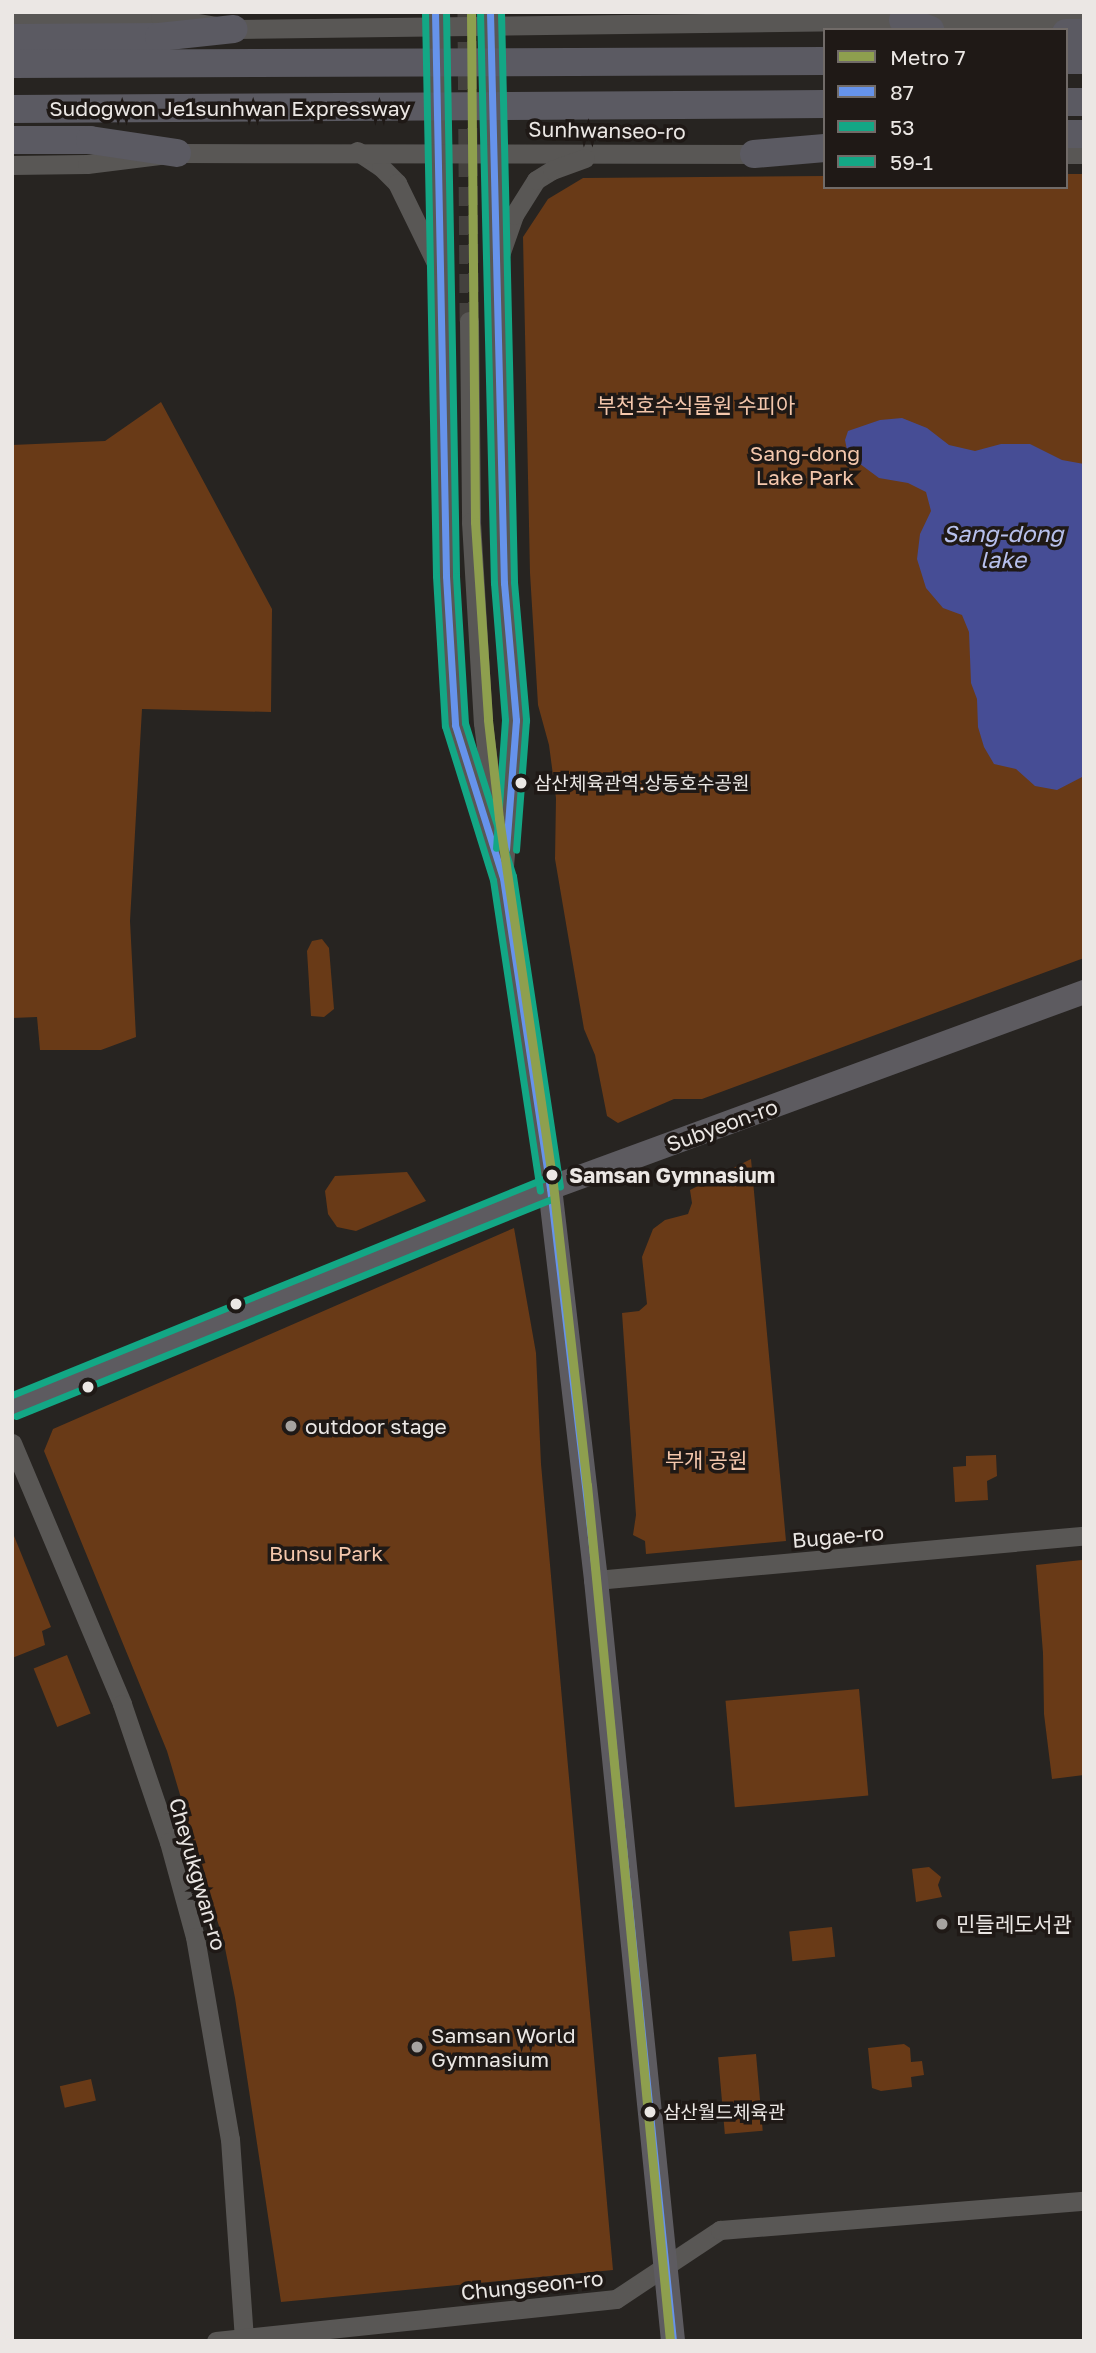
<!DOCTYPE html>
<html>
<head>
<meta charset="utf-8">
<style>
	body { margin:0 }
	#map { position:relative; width:1096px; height:2353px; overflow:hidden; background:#272421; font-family:"Golos Text","Noto Sans KR",sans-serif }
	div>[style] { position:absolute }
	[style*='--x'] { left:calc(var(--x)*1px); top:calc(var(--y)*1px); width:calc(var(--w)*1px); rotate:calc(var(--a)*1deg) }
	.green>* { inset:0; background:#693a17; transform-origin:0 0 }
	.water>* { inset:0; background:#464d95 }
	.minor-tunnel>* { height:19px; margin-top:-9.5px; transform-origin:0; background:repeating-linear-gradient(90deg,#44413e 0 19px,transparent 0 29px) }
	.minor>* { height:19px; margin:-9.5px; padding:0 9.5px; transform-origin:9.5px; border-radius:9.5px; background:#595755 }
	.major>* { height:24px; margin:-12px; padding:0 12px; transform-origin:12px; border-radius:12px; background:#5d5b60 }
	.highway>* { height:28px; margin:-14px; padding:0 14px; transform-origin:14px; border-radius:14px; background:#5b5a62 }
	.bus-1>* { height:7px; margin:-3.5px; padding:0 3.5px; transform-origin:3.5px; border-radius:3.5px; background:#6693eb }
	.bus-2>* { height:7px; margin:-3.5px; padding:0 3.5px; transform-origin:3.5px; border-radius:3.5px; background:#13a785 }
	.bus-3>* { height:7px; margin:-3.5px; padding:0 3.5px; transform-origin:3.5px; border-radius:3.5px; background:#13a785 }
	.metro-1>* { height:9px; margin:-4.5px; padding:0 4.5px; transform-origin:4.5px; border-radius:4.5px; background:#8e9f4e }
	.dots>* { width:19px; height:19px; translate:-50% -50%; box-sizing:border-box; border:4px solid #1f1916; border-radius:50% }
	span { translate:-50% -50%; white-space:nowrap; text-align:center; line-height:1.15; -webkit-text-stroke:7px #1f1916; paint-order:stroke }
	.bus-label { font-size:19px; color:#ebe7e4 }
	.left { translate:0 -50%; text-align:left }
	.street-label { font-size:21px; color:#ebe7e4 }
	.park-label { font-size:21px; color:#f4c7ac }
	.stop-label { font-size:21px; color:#ebe7e4; font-weight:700 }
	.poi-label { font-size:21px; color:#ebe7e4 }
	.water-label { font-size:23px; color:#b7c0ec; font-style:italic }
	.frame { position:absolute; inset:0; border:14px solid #ebe7e4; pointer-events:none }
	.legend { position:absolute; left:823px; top:28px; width:245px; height:161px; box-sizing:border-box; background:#1f1916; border:2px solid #716b68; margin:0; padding:9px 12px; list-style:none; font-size:21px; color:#ebe7e4 }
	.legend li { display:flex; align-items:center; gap:14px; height:35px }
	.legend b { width:35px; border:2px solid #716b68 }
</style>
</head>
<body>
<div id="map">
	<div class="green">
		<i style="clip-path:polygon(1066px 174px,1084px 174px,1084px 958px,702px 1099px,674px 1099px,618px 1123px,607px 1116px,595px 1055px,584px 1029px,555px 859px,556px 798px,549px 745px,538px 705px,530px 573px,523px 237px,548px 199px,583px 178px,825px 176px,825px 187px,1066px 187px)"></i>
		<i style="clip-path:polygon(161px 402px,272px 609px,271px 712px,142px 709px,130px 921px,136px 1037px,101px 1050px,40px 1050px,37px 1017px,12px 1018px,12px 445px,105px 441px)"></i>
		<i style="clip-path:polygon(322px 939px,329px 948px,334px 1009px,324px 1017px,311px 1016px,307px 951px,312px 941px)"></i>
		<i style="clip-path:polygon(751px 1159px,786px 1541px,646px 1554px,645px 1541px,633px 1535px,636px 1515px,622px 1313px,639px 1311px,647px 1304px,642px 1257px,653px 1229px,665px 1220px,688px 1214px,692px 1203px,690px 1190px)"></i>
		<i style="clip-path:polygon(407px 1172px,426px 1201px,356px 1231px,337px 1227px,328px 1214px,325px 1191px,335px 1176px)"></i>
		<i style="clip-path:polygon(514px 1228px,536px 1353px,541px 1464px,613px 2270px,281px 2302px,235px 1998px,224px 1943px,167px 1751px,44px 1451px,53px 1429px)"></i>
		<i style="clip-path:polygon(996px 1455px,997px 1476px,987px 1481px,988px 1500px,955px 1502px,953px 1467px,966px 1466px,966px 1456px)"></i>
		<i style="clip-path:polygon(12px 1531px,51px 1627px,42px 1631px,45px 1645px,12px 1658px)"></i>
		<i style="clip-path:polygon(1082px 1560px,1084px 1775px,1052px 1779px,1044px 1714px,1043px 1653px,1036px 1565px)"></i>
		<i style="left:67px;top:1655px;width:63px;height:36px;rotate:68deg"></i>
		<i style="left:859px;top:1689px;width:107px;height:134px;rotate:85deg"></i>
		<i style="clip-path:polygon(929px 1867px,941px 1877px,938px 1885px,942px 1897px,916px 1902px,912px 1869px)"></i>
		<i style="left:832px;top:1927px;width:30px;height:43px;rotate:84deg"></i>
		<i style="clip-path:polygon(904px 2044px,910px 2048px,911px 2062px,922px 2061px,924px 2075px,911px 2077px,912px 2087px,881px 2091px,872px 2088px,868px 2048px)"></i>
		<i style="left:756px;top:2054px;width:77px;height:38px;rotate:85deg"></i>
		<i style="left:91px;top:2079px;width:22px;height:32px;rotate:77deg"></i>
	</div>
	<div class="water">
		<i style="clip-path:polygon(902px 418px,927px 428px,949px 445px,975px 451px,1001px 444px,1030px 444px,1062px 460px,1084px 464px,1084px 776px,1057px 790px,1035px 786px,1016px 769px,994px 764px,984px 747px,978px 727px,977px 699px,971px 683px,969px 632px,962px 615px,943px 608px,926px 588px,917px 559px,920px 534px,931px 511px,926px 492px,908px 483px,879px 478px,848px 455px,845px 440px,848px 431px,880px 420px)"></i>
	</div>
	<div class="minor-tunnel">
		<i style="--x:467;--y:12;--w:309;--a:89.6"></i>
	</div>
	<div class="minor">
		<i style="--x:435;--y:12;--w:564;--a:88.88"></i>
		<i style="--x:446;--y:576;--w:149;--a:86.5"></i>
		<i style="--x:455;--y:725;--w:160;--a:72.6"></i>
		<i style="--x:490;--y:12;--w:571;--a:88.6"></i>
		<i style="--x:504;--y:583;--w:138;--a:85"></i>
		<i style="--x:516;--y:720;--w:146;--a:94.7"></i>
		<i style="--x:12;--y:16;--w:148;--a:0.4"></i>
		<i style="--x:160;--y:17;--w:75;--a:9.2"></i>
		<i style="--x:234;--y:29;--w:850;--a:-0.74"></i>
		<i style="--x:357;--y:151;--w:29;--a:34"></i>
		<i style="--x:381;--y:167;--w:23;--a:45"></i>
		<i style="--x:397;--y:183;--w:91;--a:64"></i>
		<i style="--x:1066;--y:154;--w:18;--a:0"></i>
		<i style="--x:12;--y:165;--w:75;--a:-0.8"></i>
		<i style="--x:87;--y:164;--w:91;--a:-7"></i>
		<i style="--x:177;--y:153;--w:589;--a:0.1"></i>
		<i style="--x:500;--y:255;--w:42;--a:-70.7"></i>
		<i style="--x:514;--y:215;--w:41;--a:-57.8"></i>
		<i style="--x:536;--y:180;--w:19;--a:-32"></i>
		<i style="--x:552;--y:170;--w:35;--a:-20"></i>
		<i style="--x:469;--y:321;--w:201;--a:89.4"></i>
		<i style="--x:471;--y:522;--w:201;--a:86.6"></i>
		<i style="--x:483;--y:723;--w:104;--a:82.8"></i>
		<i style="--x:502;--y:866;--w:326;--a:81.5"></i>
		<i style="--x:12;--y:1443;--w:283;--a:67.1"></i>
		<i style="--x:122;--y:1704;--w:146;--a:71.2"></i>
		<i style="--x:169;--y:1842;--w:98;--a:74.7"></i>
		<i style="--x:195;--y:1937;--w:205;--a:80.2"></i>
		<i style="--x:230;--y:2139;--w:202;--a:86"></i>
		<i style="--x:596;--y:1580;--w:490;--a:-5.2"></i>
		<i style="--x:216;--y:2341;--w:402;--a:-6"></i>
		<i style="--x:616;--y:2299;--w:125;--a:-33.6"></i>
		<i style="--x:720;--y:2230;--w:365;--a:-4.6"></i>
	</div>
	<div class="major">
		<i style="--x:550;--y:1188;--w:395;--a:83.3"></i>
		<i style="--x:596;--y:1580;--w:765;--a:84.22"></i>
		<i style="--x:12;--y:1406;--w:580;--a:-22.06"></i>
		<i style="--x:550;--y:1188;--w:569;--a:-20.16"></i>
	</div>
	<div class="highway">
		<i style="--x:903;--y:20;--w:29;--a:20"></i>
		<i style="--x:1066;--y:33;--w:18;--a:0"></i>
		<i style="--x:12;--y:38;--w:147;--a:-0.4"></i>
		<i style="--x:159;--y:37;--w:75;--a:-6.1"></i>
		<i style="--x:1066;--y:60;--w:18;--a:0"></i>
		<i style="--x:12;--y:64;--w:813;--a:-0.21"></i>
		<i style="--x:1066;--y:102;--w:18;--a:0"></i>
		<i style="--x:12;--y:109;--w:813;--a:-0.35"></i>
		<i style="--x:1066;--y:134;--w:18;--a:0"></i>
		<i style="--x:12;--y:140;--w:78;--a:0"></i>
		<i style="--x:90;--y:140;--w:88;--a:8.5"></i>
		<i style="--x:754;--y:154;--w:71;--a:-4.8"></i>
	</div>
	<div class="bus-1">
		<i style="--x:435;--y:12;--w:564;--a:88.88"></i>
		<i style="--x:446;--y:576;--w:149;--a:86.5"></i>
		<i style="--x:455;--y:725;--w:160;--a:72.6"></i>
		<i style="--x:503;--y:878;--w:314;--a:81.4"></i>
		<i style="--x:550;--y:1188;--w:395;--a:83.3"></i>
		<i style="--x:596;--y:1580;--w:765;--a:84.22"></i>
		<i style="--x:490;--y:12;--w:571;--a:88.6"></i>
		<i style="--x:504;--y:583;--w:138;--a:85"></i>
		<i style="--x:516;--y:720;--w:129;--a:94.4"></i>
	</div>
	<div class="bus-2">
		<i style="--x:425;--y:12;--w:564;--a:88.88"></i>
		<i style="--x:436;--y:576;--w:150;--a:86.6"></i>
		<i style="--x:445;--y:726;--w:161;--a:72.7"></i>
		<i style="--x:493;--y:880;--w:314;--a:81.4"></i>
		<i style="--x:480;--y:12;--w:571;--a:88.6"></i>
		<i style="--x:494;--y:583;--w:137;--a:85.4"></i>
		<i style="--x:505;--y:720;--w:128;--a:94"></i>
		<i style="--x:16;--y:1416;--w:580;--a:-22.06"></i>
	</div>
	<div class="bus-3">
		<i style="--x:446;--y:12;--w:564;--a:88.98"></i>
		<i style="--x:456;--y:576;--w:147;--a:86.5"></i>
		<i style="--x:465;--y:723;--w:160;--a:72.6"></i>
		<i style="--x:513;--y:876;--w:314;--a:81.4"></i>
		<i style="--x:501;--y:12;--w:570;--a:88.69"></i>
		<i style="--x:514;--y:582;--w:139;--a:85"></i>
		<i style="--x:526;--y:720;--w:130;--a:94.4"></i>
		<i style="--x:12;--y:1395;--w:576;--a:-22.12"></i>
	</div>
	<div class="metro-1">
		<i style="--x:471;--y:12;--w:510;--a:89.55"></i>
		<i style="--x:475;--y:522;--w:198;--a:86.2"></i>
		<i style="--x:488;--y:720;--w:99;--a:83.6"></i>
		<i style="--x:499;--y:818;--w:370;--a:81.6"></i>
		<i style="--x:553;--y:1184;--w:303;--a:83.6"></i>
		<i style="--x:587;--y:1485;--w:860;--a:84.46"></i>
	</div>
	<div class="dots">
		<i style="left:521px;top:783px;background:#ebe7e4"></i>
		<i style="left:552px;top:1175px;background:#ebe7e4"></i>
		<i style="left:236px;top:1304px;background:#ebe7e4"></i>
		<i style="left:88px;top:1387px;background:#ebe7e4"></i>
		<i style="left:291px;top:1426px;background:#a6a3a0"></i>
		<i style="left:942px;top:1924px;background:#a6a3a0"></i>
		<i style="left:417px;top:2047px;background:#a6a3a0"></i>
		<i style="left:650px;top:2112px;background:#ebe7e4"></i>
	</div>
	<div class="bus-label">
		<span class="left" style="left:534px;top:783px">삼산체육관역.상동호수공원</span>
		<span class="left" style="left:663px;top:2112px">삼산월드체육관</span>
	</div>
	<div class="street-label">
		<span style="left:230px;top:108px">Sudogwon Je1sunhwan Expressway</span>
		<span style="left:607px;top:130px;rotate:1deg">Sunhwanseo-ro</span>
		<span style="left:722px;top:1125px;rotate:-20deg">Subyeon-ro</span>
		<span style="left:838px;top:1536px;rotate:-5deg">Bugae-ro</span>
		<span style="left:198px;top:1874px;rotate:74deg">Cheyukgwan-ro</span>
		<span style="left:532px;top:2285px;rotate:-6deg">Chungseon-ro</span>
	</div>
	<div class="park-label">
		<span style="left:696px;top:405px">부천호수식물원 수피아</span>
		<span style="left:805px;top:465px">Sang-dong<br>Lake Park</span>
		<span style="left:706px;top:1460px">부개 공원</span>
		<span style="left:326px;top:1553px">Bunsu Park</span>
	</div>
	<div class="stop-label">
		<span class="left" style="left:569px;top:1175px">Samsan Gymnasium</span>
	</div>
	<div class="poi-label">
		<span class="left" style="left:305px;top:1426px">outdoor stage</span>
		<span class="left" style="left:956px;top:1924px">민들레도서관</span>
		<span class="left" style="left:431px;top:2047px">Samsan World<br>Gymnasium</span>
	</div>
	<div class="water-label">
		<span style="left:1003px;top:546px">Sang-dong<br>lake</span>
	</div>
	<div class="frame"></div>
	<ul class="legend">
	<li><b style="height:9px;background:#8e9f4e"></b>Metro 7</li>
	<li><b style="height:9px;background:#6693eb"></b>87</li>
	<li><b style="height:9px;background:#13a785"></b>53</li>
	<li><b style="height:9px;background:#13a785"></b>59-1</li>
	</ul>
</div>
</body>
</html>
